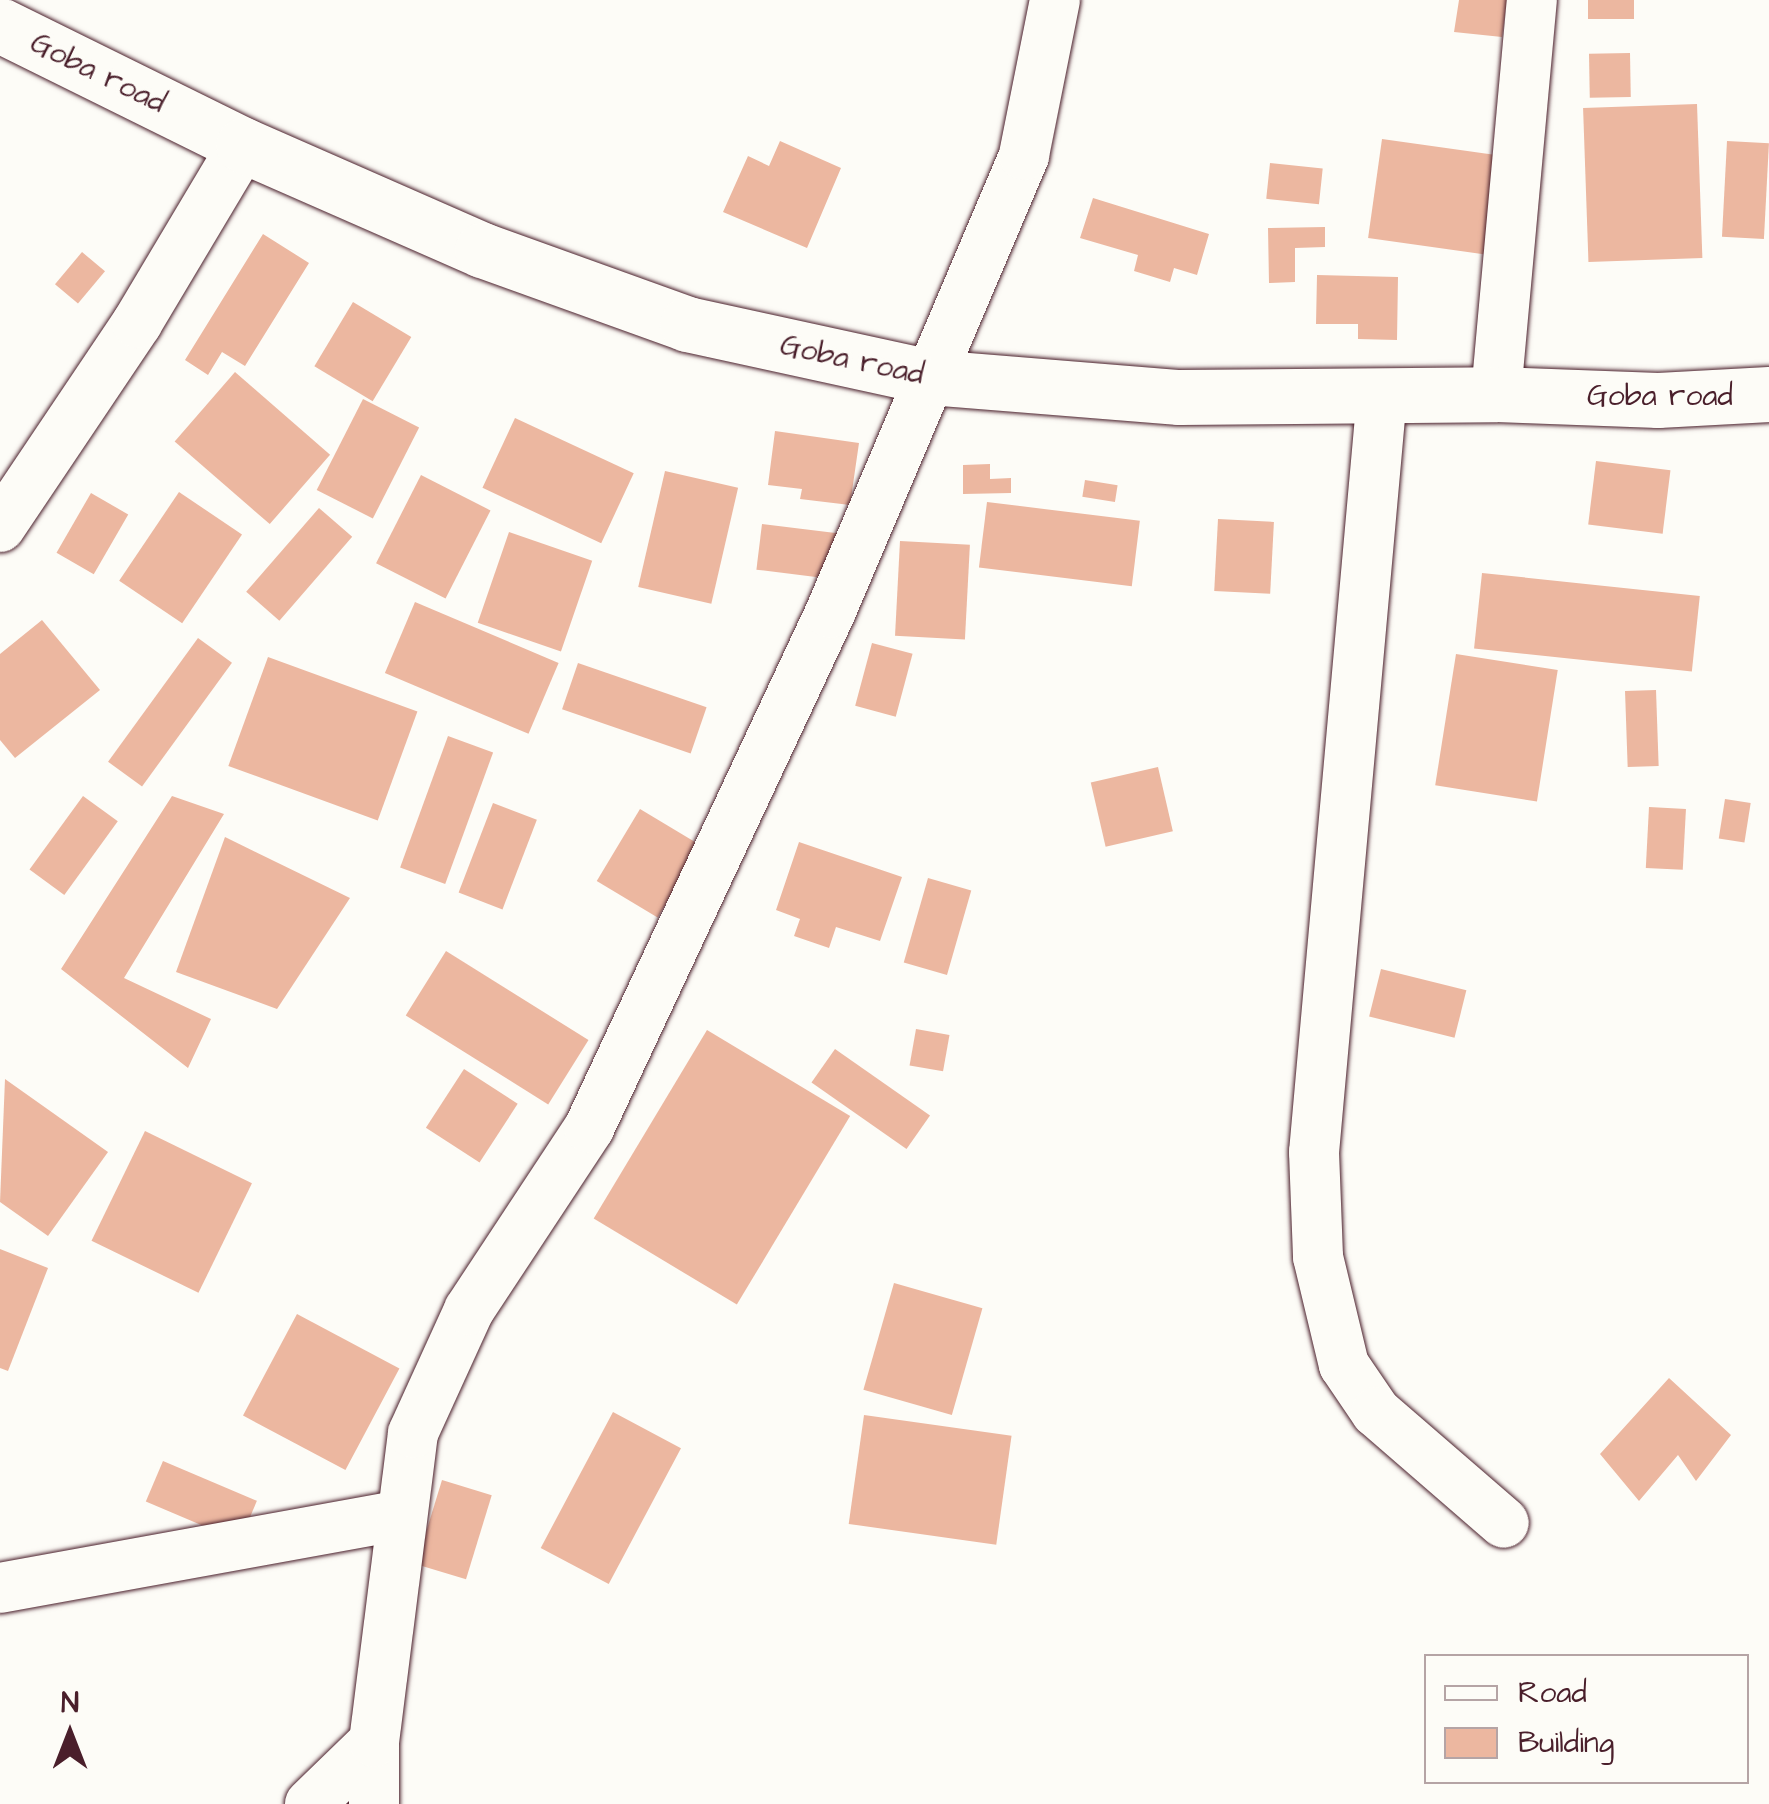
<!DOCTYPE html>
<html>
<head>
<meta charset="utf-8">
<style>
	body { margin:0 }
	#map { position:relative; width:1769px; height:1804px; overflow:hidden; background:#fdfcf7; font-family:"Architects Daughter",sans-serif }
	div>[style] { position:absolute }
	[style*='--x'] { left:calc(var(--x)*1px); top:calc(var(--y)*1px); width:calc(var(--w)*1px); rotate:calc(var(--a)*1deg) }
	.building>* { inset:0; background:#ecb7a0; transform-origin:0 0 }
	.roads { filter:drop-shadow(0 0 2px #4a1f2b) drop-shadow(0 0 2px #4a1f2b) }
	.street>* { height:50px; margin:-25px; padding:0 25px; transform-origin:25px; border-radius:25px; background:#fdfcf7 }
	.secondary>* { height:55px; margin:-27.5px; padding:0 27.5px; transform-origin:27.5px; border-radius:27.5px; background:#fdfcf7 }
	span { translate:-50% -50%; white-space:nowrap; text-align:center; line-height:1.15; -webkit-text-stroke:8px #fdfcf7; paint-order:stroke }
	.street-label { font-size:30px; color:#4a1f2b }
	.legend { position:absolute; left:1424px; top:1654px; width:325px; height:130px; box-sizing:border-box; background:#fdfcf7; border:2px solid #b5a4a5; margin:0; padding:12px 18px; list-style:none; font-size:30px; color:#4a1f2b }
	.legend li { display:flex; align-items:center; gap:20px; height:50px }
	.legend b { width:50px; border:2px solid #b5a4a5 }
	.north { position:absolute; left:20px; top:1684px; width:100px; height:100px; -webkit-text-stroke:8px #fdfcf7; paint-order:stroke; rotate:0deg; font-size:28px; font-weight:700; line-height:40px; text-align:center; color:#4a1f2b }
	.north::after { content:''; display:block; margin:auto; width:35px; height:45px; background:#4a1f2b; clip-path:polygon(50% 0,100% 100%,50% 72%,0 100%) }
</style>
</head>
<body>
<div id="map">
	<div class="building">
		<i style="clip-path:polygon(1459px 0,1507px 0,1502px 37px,1454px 32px)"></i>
		<i style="left:1588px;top:0;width:46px;height:19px"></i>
		<i style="left:1630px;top:53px;width:44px;height:41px;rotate:89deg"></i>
		<i style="left:1697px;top:104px;width:154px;height:114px;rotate:88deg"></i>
		<i style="left:1382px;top:139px;width:131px;height:100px;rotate:8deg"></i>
		<i style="clip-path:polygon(780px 141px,841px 168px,807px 248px,723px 212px,748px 156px,769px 166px)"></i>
		<i style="left:1727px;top:141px;width:42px;height:96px;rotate:3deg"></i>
		<i style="left:1270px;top:163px;width:53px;height:36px;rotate:6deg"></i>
		<i style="clip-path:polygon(1093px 198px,1209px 234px,1197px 275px,1174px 268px,1170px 282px,1134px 271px,1138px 255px,1080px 238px)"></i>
		<i style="clip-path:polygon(1325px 227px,1325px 247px,1295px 248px,1295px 282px,1269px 283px,1268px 228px)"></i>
		<i style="clip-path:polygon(263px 234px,309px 263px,245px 366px,222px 352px,208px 375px,185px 360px)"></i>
		<i style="left:82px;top:252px;width:30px;height:42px;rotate:40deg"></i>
		<i style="clip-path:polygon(1317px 275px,1398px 277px,1397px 340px,1358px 339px,1358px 324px,1316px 324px)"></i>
		<i style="left:353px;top:302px;width:68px;height:75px;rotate:31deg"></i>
		<i style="left:235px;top:372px;width:126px;height:92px;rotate:41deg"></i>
		<i style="left:363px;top:399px;width:63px;height:102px;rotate:27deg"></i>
		<i style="left:515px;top:418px;width:131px;height:77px;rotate:25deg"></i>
		<i style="clip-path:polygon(775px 431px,859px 443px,850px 505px,800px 499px,802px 489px,768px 485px)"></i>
		<i style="left:1596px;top:461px;width:75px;height:64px;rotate:7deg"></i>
		<i style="clip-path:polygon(990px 464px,990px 479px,1011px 478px,1011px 493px,963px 494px,963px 465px)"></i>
		<i style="left:665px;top:471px;width:75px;height:119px;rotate:13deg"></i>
		<i style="left:421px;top:475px;width:78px;height:99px;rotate:27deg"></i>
		<i style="left:1085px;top:480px;width:33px;height:17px;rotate:9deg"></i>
		<i style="left:179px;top:492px;width:76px;height:107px;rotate:34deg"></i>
		<i style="left:91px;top:493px;width:43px;height:69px;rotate:30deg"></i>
		<i style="left:987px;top:502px;width:154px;height:66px;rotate:7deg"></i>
		<i style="left:319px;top:508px;width:44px;height:111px;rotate:41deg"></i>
		<i style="left:1218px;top:519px;width:56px;height:72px;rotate:3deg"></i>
		<i style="left:762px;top:524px;width:78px;height:46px;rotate:7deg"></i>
		<i style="left:509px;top:532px;width:88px;height:96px;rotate:19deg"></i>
		<i style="left:900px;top:541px;width:70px;height:95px;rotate:3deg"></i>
		<i style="left:1482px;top:573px;width:219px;height:76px;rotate:6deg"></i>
		<i style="left:415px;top:602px;width:156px;height:77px;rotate:23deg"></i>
		<i style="clip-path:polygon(42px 620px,100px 690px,15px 758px,0 740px,0 654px)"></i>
		<i style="left:198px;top:638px;width:42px;height:153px;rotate:36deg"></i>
		<i style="left:872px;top:643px;width:42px;height:65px;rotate:15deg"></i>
		<i style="left:1456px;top:654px;width:103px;height:133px;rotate:9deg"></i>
		<i style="left:268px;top:657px;width:159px;height:116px;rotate:20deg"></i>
		<i style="left:578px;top:663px;width:136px;height:49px;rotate:19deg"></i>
		<i style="left:1656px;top:690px;width:76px;height:31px;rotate:88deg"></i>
		<i style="left:448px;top:736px;width:48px;height:140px;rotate:20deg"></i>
		<i style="left:1158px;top:767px;width:66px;height:69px;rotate:77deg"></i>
		<i style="left:83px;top:796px;width:43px;height:91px;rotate:36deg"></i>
		<i style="clip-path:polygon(172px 796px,224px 814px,124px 978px,211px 1019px,188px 1068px,61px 969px)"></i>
		<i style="left:1725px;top:799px;width:26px;height:40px;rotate:9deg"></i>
		<i style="left:493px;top:803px;width:47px;height:96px;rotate:21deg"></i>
		<i style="left:1649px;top:807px;width:37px;height:61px;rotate:3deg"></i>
		<i style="left:640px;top:809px;width:71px;height:84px;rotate:31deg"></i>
		<i style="clip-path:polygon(225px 837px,350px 898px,277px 1009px,176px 972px)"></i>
		<i style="clip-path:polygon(799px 842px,902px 877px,880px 941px,836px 927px,829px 948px,794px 936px,800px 919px,776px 910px)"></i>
		<i style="left:928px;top:878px;width:45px;height:88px;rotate:16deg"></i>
		<i style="left:446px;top:951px;width:168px;height:76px;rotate:32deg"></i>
		<i style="left:1381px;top:969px;width:88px;height:49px;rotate:14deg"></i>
		<i style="left:916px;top:1029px;width:34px;height:37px;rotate:10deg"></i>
		<i style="left:707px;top:1030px;width:167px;height:220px;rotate:31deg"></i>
		<i style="left:835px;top:1049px;width:116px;height:41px;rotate:35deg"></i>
		<i style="left:464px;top:1069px;width:64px;height:70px;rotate:33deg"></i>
		<i style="clip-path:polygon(5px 1079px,108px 1152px,48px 1236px,0 1202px)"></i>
		<i style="left:145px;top:1131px;width:119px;height:122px;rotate:26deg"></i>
		<i style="clip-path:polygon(0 1249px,48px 1268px,8px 1371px,0 1368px)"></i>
		<i style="left:894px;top:1283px;width:92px;height:111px;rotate:16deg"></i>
		<i style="left:297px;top:1314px;width:116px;height:115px;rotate:28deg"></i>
		<i style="clip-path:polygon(1669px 1378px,1731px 1435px,1696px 1481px,1678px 1455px,1639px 1501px,1600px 1454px)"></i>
		<i style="left:613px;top:1412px;width:77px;height:154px;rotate:28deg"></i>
		<i style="left:864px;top:1415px;width:149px;height:110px;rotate:8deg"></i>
		<i style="left:163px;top:1461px;width:102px;height:44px;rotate:23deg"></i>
		<i style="left:442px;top:1480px;width:52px;height:88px;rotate:17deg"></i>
	</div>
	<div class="roads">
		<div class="street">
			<i style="--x:1496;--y:394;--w:396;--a:-84.8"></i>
			<i style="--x:1382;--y:395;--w:760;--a:95.13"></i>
			<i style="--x:1314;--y:1152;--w:105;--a:87.8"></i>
			<i style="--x:1318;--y:1257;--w:111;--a:76.5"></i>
			<i style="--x:1344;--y:1365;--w:57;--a:55.8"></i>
			<i style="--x:1376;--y:1412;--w:169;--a:40.9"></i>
			<i style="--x:0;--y:527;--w:246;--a:-56.1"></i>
			<i style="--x:137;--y:323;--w:207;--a:-59.2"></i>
			<i style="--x:0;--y:1588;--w:408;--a:-10.3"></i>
			<i style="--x:310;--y:1804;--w:89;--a:-44.1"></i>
			<i style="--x:374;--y:1804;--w:62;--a:-90"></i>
			<i style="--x:374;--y:1742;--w:311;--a:-82.8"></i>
			<i style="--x:413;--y:1433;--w:135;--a:-65.5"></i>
			<i style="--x:469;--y:1310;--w:218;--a:-56.6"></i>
			<i style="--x:589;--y:1128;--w:569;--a:-64.92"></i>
			<i style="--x:830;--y:613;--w:497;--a:-67"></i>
			<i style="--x:1024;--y:155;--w:158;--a:-78.7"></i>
		</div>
		<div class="secondary">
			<i style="--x:0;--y:25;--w:271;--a:26.3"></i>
			<i style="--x:243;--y:145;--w:261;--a:23.7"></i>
			<i style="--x:482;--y:250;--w:218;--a:19.8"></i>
			<i style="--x:687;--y:324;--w:249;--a:12.3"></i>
			<i style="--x:930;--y:377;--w:250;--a:4.6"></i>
			<i style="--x:1179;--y:397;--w:317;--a:-0.5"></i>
			<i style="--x:1496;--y:394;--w:162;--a:2.1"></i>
			<i style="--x:1658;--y:400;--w:111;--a:-3.1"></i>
		</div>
	</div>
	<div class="street-label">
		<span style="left:98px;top:73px;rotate:26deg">Goba road</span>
		<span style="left:852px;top:360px;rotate:12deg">Goba road</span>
		<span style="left:1660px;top:396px">Goba road</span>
	</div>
	<ul class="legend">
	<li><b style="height:12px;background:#fdfcf7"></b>Road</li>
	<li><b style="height:28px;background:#ecb7a0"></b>Building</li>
	</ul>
	<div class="north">N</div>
</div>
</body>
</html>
